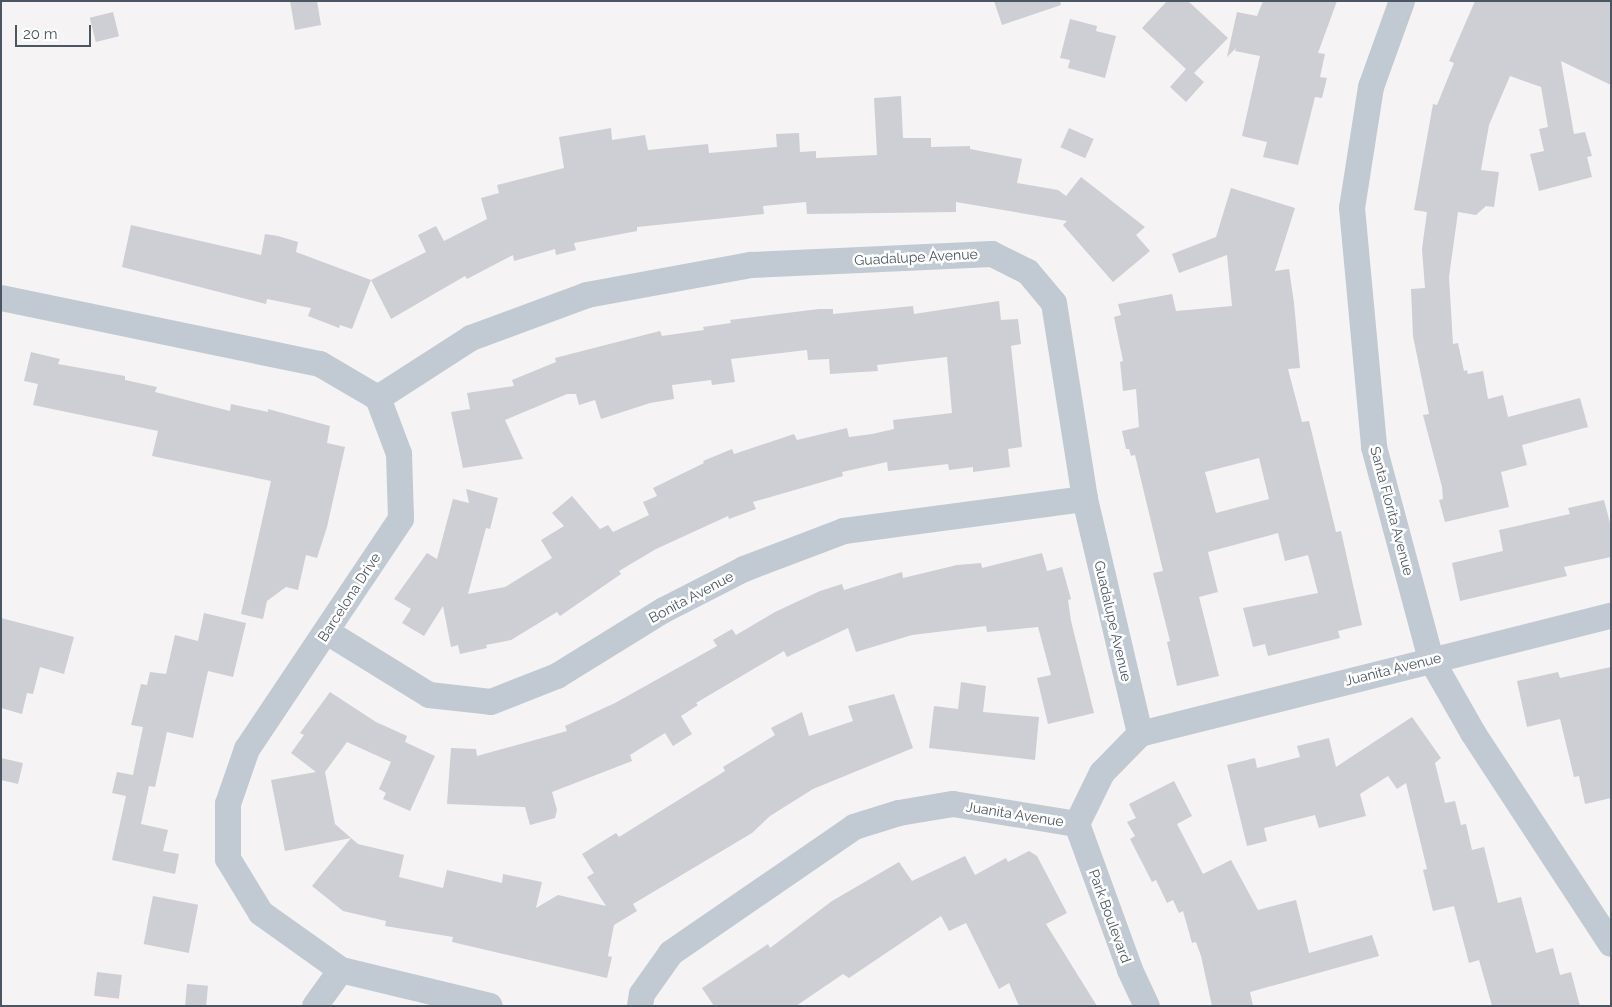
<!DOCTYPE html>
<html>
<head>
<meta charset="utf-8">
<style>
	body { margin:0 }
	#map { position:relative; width:1612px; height:1007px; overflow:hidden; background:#f5f3f3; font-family:Raleway,sans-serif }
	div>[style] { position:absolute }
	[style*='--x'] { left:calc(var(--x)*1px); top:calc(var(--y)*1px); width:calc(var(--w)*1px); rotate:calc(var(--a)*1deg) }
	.building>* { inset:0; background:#cdcfd5; transform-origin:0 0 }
	.minor>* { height:26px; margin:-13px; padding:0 13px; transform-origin:13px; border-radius:13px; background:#c1cad2 }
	span { translate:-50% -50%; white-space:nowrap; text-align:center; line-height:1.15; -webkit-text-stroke:5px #fff; paint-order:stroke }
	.street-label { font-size:14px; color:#4a5661 }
	.frame { position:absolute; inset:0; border:2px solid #4a5661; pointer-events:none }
	.scale { position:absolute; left:15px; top:25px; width:76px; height:22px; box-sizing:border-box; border:2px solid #4a5661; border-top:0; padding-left:6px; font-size:15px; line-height:18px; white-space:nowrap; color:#4a5661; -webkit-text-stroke:4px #fff; paint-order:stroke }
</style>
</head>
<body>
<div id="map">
	<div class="building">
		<i style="clip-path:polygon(290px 1px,317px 1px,321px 25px,295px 30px)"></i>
		<i style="clip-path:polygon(994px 1px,1060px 1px,1061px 5px,1002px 25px)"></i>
		<i style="clip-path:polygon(1167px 1px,1188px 1px,1228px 38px,1194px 73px,1204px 82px,1186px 102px,1170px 87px,1186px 69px,1142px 28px)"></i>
		<i style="clip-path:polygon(1263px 1px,1337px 1px,1318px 53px,1325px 54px,1320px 77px,1327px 78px,1322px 98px,1315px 97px,1298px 165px,1263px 157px,1267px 142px,1242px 136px,1260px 56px,1235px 51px,1236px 48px,1227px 57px,1237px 12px,1257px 16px)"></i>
		<i style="clip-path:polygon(1475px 1px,1611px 1px,1611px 85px,1561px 61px,1574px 134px,1585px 132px,1592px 156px,1587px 157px,1592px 177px,1539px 191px,1530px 154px,1544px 151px,1539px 129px,1548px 127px,1541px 87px,1510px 76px,1489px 125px,1481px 170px,1499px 172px,1494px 207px,1486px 206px,1476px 215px,1458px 212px,1449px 277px,1453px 344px,1458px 343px,1464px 371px,1467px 370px,1468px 374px,1483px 371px,1488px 399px,1503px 395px,1508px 417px,1580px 398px,1588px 427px,1522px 445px,1527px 465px,1501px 472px,1509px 507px,1445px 522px,1439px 500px,1443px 499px,1442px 487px,1423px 415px,1429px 414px,1413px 336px,1411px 289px,1425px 288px,1422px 249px,1427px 212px,1414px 210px,1433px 104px,1437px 105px,1454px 63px,1449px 61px)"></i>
		<i style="left:113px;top:12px;width:25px;height:24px;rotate:76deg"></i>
		<i style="clip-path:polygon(1070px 19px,1097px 26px,1096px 31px,1116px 36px,1105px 78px,1068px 68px,1070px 60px,1060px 58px)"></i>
		<i style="clip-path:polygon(901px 96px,903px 138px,931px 138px,931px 147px,970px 146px,970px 149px,1022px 159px,1017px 183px,1058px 190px,1066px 196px,1081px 177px,1145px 227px,1136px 235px,1150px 251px,1113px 282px,1063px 225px,1067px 221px,956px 202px,956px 212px,807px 214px,806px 202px,763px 206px,764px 214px,637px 227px,637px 231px,574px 243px,576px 250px,556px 255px,555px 249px,514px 261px,513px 255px,467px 279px,465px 276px,391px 319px,371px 280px,426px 252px,418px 235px,436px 226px,444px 241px,487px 219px,481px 198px,499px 193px,497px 185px,564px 168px,559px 137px,611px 128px,612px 140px,645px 135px,648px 150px,708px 144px,709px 153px,777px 147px,776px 134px,799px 133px,800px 152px,816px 151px,816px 158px,877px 155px,874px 98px)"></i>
		<i style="left:1069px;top:128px;width:27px;height:21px;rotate:24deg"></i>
		<i style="clip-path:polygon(evenodd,1231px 188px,1295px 208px,1275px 271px,1289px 269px,1294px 303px,1300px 368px,1288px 369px,1302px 422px,1309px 421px,1336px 532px,1341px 531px,1362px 625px,1338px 631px,1340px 638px,1268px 656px,1265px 644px,1253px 647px,1243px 608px,1318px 593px,1308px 555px,1285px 561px,1278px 533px,1208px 552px,1218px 592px,1199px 597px,1219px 676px,1177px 686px,1167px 642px,1170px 641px,1153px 573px,1163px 571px,1135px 455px,1131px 456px,1129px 449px,1126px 449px,1122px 431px,1139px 427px,1136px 389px,1123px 391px,1120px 362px,1123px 361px,1114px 317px,1121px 315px,1118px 304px,1172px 294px,1176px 311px,1232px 306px,1227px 255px,1179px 273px,1172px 254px,1216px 237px,1231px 188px,1259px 458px,1269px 499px,1216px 513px,1205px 472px,1259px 458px)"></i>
		<i style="clip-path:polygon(131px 225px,261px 255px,265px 234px,278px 236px,298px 242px,296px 252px,371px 280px,352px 329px,340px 325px,339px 328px,308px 316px,311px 308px,267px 299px,266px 304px,122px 267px)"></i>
		<i style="clip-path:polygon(999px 301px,1001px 320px,1018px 319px,1021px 344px,1011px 346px,1022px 447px,1008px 449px,1010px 467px,973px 472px,973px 467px,949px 470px,948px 464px,888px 471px,887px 462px,842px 472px,843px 476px,753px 502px,756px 509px,729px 519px,728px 516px,656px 549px,619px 571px,621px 574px,560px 616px,557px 612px,511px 640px,486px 645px,487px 648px,460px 654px,458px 645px,451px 647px,443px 606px,424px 636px,402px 623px,411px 609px,394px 599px,427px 553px,437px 559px,453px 499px,469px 503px,466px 489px,498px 498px,490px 529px,486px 528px,468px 594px,505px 587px,552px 558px,541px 540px,564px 526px,552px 513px,572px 496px,600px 529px,608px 525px,613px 532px,649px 515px,643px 502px,657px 496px,653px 488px,704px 463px,703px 461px,732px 449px,734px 454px,794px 434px,797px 440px,847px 428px,849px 437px,872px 434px,894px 429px,893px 420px,952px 413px,947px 357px,877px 365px,878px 371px,830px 374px,829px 359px,808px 360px,807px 350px,731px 359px,735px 382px,712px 385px,711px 380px,672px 385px,674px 399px,650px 403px,601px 419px,595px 400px,579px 405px,576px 394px,567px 394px,505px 420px,523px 459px,463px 468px,451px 412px,470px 409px,467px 393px,514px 386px,512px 380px,556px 362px,555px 358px,660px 331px,662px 336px,704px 330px,703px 327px,731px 323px,730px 320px,819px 309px,833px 309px,833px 314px,913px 306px,914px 314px)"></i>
		<i style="clip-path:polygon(31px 352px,60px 359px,58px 364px,125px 376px,125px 380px,157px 387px,155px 392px,230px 411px,231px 404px,268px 412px,268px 409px,330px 426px,327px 443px,345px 447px,327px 527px,317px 558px,306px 555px,298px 590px,286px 587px,267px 601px,263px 619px,241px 614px,271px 481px,152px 456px,158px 431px,33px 405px,38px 384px,24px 381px)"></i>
		<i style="clip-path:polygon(1604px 500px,1611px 527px,1611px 557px,1564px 567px,1567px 576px,1460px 601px,1452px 563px,1503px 551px,1499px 530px,1570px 514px,1568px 508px)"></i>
		<i style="clip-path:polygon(1042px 553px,1047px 571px,1062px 567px,1071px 599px,1068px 600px,1071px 621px,1094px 713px,1048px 724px,1037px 678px,1051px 675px,1038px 627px,987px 632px,986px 626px,912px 635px,856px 652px,848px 628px,787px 657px,784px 651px,696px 703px,698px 705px,681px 716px,692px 734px,673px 746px,665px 733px,630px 755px,632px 761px,552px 792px,557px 810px,555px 818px,530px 825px,525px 807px,447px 804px,451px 748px,476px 749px,477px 756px,567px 731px,565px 726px,615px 703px,717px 646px,713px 640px,732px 629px,736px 635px,775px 612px,820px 591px,842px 584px,844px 590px,902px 572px,903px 578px,957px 565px,981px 563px,982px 568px)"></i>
		<i style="clip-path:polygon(204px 613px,246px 623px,233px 677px,208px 671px,193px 738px,167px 732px,155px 787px,149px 786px,141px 824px,168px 830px,163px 851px,179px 854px,175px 874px,112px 860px,126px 796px,112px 793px,117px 772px,133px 775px,143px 727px,131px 725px,141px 684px,147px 685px,150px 672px,166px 674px,175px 635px,198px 641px)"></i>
		<i style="clip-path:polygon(1px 618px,74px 637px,64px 674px,40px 667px,33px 694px,27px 693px,22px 714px,1px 708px)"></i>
		<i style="clip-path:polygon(1611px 667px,1611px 798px,1585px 804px,1579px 776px,1574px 777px,1560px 719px,1527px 727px,1517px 681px,1558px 672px,1560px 678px)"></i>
		<i style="clip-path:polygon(961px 682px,986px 686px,983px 712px,1039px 717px,1035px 760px,929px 748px,934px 706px,958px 709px)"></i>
		<i style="clip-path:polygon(330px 692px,376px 722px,407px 736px,405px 742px,435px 756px,410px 811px,383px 799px,386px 793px,379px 789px,391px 762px,347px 742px,325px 772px,335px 824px,351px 838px,285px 851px,271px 780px,316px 772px,291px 753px,304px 735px,300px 733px)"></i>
		<i style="clip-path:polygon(894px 694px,913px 748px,813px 789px,770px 816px,752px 833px,633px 904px,637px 911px,614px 925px,608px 956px,612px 957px,607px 978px,452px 942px,453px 937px,385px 926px,386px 921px,343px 911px,312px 886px,351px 838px,358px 844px,404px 855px,399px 877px,443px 888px,447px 870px,502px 883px,503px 874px,542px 882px,536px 908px,558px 895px,606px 906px,587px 877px,594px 873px,582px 854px,616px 833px,619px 837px,725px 771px,723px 767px,775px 735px,771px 728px,802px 712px,809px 736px,853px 721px,848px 706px)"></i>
		<i style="clip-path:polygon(1412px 717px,1441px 758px,1435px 763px,1445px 803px,1455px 801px,1461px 825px,1466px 824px,1472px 850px,1484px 847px,1498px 903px,1521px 897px,1536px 953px,1553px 948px,1560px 975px,1571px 972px,1580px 1006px,1492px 1006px,1479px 960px,1469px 963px,1454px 906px,1433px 911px,1423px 870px,1427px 869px,1406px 783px,1397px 789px,1388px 776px,1360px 794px,1366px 816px,1319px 828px,1315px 815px,1264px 828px,1267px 841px,1247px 846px,1227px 765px,1255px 758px,1257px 768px,1300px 757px,1297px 746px,1329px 738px,1336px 767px)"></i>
		<i style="clip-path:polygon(1px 758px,23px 763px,18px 784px,1px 780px)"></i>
		<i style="clip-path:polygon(1174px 781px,1192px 816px,1177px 824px,1203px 874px,1231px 860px,1258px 910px,1296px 900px,1309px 953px,1372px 935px,1379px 956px,1250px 992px,1253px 1006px,1212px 1006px,1201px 956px,1196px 942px,1192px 943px,1183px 911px,1179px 913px,1173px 900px,1167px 903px,1156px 880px,1152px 882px,1130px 839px,1135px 836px,1127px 822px,1136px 818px,1129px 804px)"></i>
		<i style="clip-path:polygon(1029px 851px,1037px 856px,1067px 913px,1046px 924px,1097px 1006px,1019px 1006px,1009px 983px,999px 989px,966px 923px,949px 931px,941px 916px,849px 978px,843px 974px,796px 1006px,714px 1006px,702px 988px,768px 944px,770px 948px,832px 901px,899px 862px,912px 881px,965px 856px,975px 875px,1006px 858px,1008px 862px)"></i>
		<i style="left:153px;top:896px;width:46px;height:49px;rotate:11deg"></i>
		<i style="left:97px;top:972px;width:25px;height:24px;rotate:7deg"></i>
		<i style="left:187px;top:984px;width:21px;height:22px;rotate:5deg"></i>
	</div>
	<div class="minor">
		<i style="--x:1402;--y:1;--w:91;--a:109.8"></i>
		<i style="--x:1371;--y:87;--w:122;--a:98.9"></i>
		<i style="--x:1352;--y:208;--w:240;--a:84.7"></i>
		<i style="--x:1374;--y:447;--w:220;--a:75"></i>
		<i style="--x:1431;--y:659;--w:85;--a:60.4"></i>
		<i style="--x:1473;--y:733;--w:252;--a:56.8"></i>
		<i style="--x:1;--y:298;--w:326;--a:11.7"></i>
		<i style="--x:320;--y:364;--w:67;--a:30.4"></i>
		<i style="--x:378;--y:398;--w:60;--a:69.4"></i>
		<i style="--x:399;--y:454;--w:65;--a:88.2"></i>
		<i style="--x:401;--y:519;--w:277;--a:123.8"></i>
		<i style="--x:247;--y:749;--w:58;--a:109.1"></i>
		<i style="--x:228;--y:804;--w:55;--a:90"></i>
		<i style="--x:228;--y:859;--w:63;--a:58.6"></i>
		<i style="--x:261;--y:913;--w:98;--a:35.5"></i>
		<i style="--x:341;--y:970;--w:153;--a:13.6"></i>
		<i style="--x:378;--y:398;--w:111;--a:-32.8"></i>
		<i style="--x:471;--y:338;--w:124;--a:-20.3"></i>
		<i style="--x:587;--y:295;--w:167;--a:-10.4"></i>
		<i style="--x:751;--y:265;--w:241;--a:-2.6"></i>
		<i style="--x:992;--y:254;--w:40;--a:26.6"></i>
		<i style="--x:1028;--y:272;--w:40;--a:50"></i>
		<i style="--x:1054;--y:303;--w:198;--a:81"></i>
		<i style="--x:1085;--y:499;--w:241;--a:76.8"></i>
		<i style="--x:327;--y:632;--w:120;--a:31.7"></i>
		<i style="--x:429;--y:695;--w:62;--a:6.4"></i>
		<i style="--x:491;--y:702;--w:71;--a:-21.5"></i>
		<i style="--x:557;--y:676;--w:126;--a:-31.7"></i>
		<i style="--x:664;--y:610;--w:90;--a:-27.1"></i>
		<i style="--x:744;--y:569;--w:107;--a:-20.8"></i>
		<i style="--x:844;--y:531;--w:243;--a:-7.6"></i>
		<i style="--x:1077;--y:824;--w:155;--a:70"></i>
		<i style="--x:1130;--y:970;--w:40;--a:65"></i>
		<i style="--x:315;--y:1006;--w:44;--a:-54.2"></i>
		<i style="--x:640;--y:1006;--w:12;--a:-81"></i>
		<i style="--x:642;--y:994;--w:50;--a:-54.7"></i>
		<i style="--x:671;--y:953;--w:222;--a:-34.5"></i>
		<i style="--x:854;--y:827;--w:47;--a:-17.3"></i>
		<i style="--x:899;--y:813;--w:55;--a:-9.5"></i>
		<i style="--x:953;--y:804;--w:126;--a:9.2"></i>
		<i style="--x:1077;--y:824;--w:57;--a:-63.9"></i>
		<i style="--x:1102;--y:773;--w:54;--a:-45.7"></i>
		<i style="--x:1140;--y:734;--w:486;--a:-14.1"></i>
	</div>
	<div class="street-label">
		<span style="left:916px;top:257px;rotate:-3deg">Guadalupe Avenue</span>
		<span style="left:1392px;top:511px;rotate:75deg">Santa Florita Avenue</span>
		<span style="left:349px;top:597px;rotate:-57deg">Barcelona Drive</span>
		<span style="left:691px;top:597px;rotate:-28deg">Bonita Avenue</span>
		<span style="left:1113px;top:621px;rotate:77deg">Guadalupe Avenue</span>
		<span style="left:1393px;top:669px;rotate:-14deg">Juanita Avenue</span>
		<span style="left:1015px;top:814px;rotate:9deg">Juanita Avenue</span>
		<span style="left:1110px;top:916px;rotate:70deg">Park Boulevard</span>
	</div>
	<div class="frame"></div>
	<div class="scale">20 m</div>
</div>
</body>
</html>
